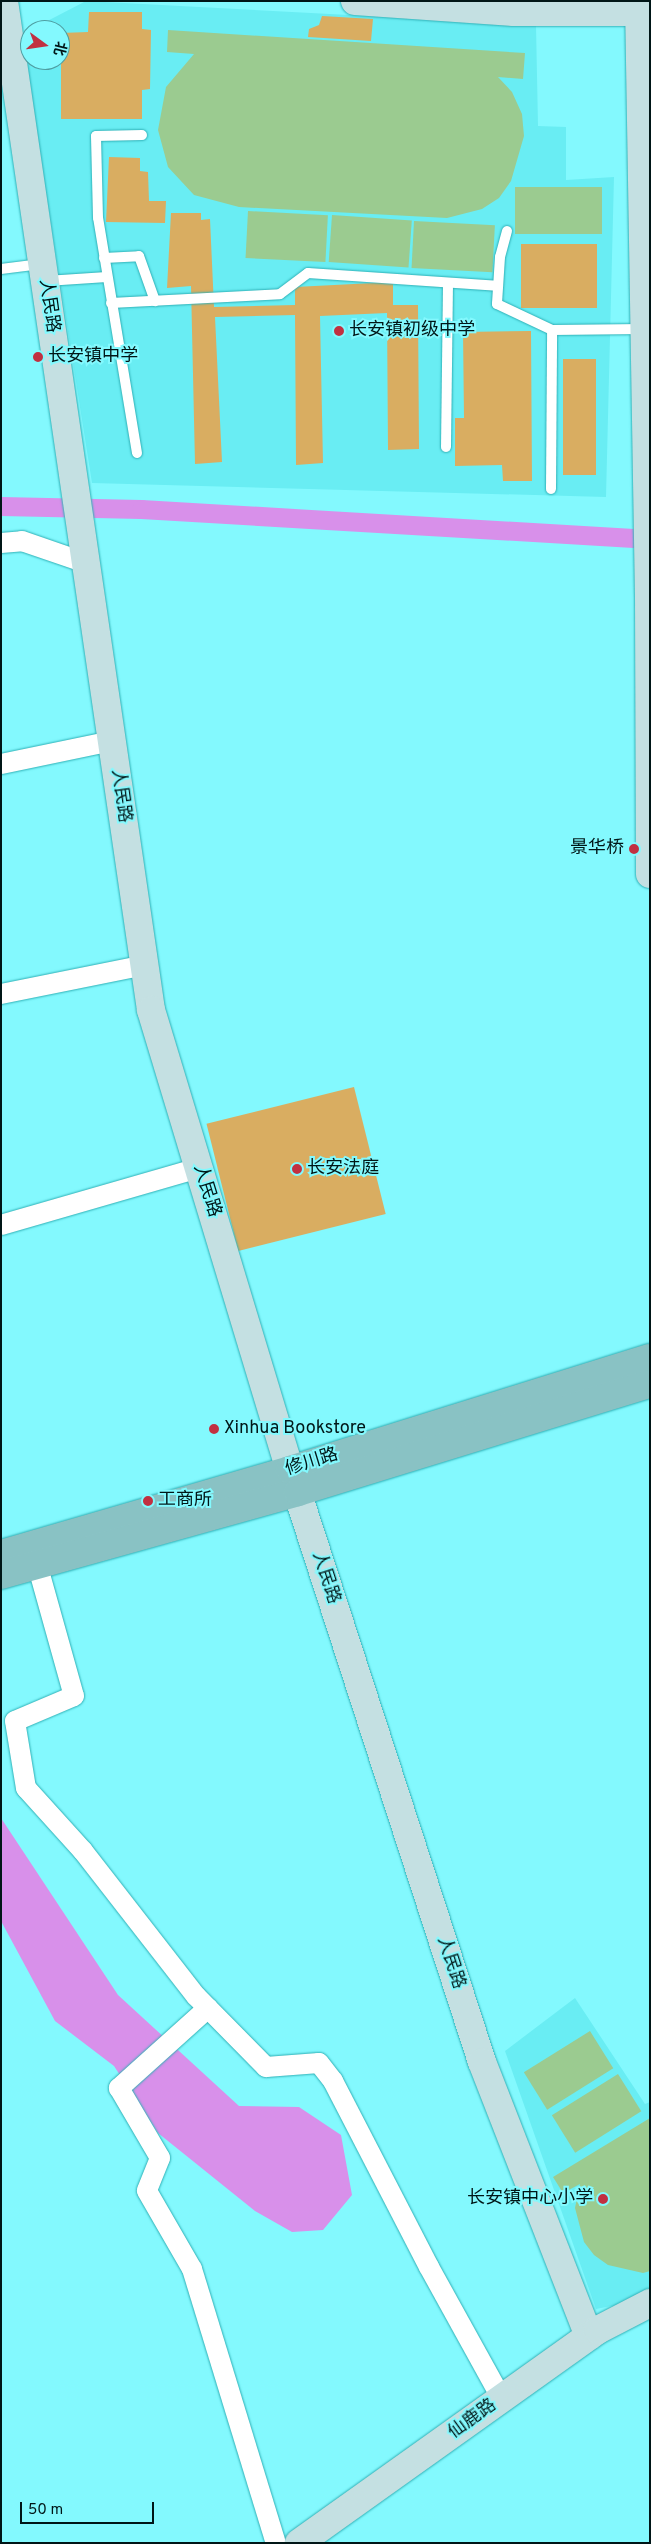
<!DOCTYPE html>
<html>
<head>
<meta charset="utf-8">
<style>
	body { margin:0 }
	#map { position:relative; width:651px; height:2544px; overflow:hidden; background:#83f9fe; font-family:Overpass,"Noto Sans SC",sans-serif }
	div>[style] { position:absolute }
	[style*='--x'] { left:calc(var(--x)*1px); top:calc(var(--y)*1px); width:calc(var(--w)*1px); rotate:calc(var(--a)*1deg) }
	.built>* { inset:0; background:#69edf3 }
	.green>* { inset:0; background:#9bcb90; transform-origin:0 0 }
	.water>* { inset:0; background:#d890ea }
	.canal>* { height:19px; margin:-9.5px; padding:0 9.5px; transform-origin:9.5px; border-radius:9.5px; background:#d890ea }
	.building>* { inset:0; background:#d9ad61; transform-origin:0 0 }
	.roads { filter:drop-shadow(0 0 1px #2fb0b6) drop-shadow(0 0 1px #2fb0b6) }
	.lane>* { height:10px; margin:-5px; padding:0 5px; transform-origin:5px; border-radius:5px; background:#fff }
	.street>* { height:20px; margin:-10px; padding:0 10px; transform-origin:10px; border-radius:10px; background:#fff }
	.secondary>* { height:28px; margin:-14px; padding:0 14px; transform-origin:14px; border-radius:14px; background:#c4e0e2 }
	.primary>* { height:28px; margin:-14px; padding:0 14px; transform-origin:14px; border-radius:14px; background:#89c2c4 }
	.dots>* { width:14px; height:14px; translate:-50% -50%; box-sizing:border-box; border:2px solid #83f9fe; border-radius:50% }
	span { translate:-50% -50%; white-space:nowrap; text-align:center; line-height:1.15; -webkit-text-stroke:4px #83f9fe; paint-order:stroke }
	.street-label { font-size:18px; color:#001617 }
	.poi-label { font-size:18px; color:#001617 }
	.left { translate:0 -50%; text-align:left }
	.right { translate:-100% -50%; text-align:right }
	.frame { position:absolute; inset:0; border:2px solid #001617; pointer-events:none }
	.north { position:absolute; left:20px; top:20px; width:50px; height:50px; box-sizing:border-box; background:#83f9fe; border:1px solid #4f9ea2; border-radius:50%; rotate:104deg; font-size:14px; font-weight:700; line-height:20px; text-align:center; color:#001617 }
	.north::after { content:''; display:block; margin:auto; width:18px; height:22px; background:#c13041; clip-path:polygon(50% 0,100% 100%,50% 72%,0 100%) }
	.scale { position:absolute; left:20px; top:2502px; width:134px; height:22px; box-sizing:border-box; border:2px solid #001617; border-top:0; padding-left:6px; font-size:15px; line-height:18px; white-space:nowrap; color:#001617; -webkit-text-stroke:4px #83f9fe; paint-order:stroke }
</style>
</head>
<body>
<div id="map">
	<div class="built">
		<i style="clip-path:polygon(86px 1px,536px 25px,538px 126px,566px 127px,566px 180px,614px 177px,606px 497px,92px 483px,21px 34px,30px 30px,30px 60px,60px 60px,60px 30px,30px 30px)"></i>
		<i style="clip-path:polygon(575px 1998px,645px 2104px,650px 2102px,650px 2294px,641px 2300px,596px 2309px,505px 2051px)"></i>
	</div>
	<div class="green">
		<i style="clip-path:polygon(168px 30px,525px 53px,523px 79px,498px 77px,512px 92px,522px 114px,524px 136px,511px 181px,499px 198px,482px 209px,447px 218px,239px 207px,194px 195px,168px 167px,158px 130px,166px 87px,194px 54px,167px 52px)"></i>
		<i style="left:602px;top:187px;width:47px;height:87px;rotate:90deg"></i>
		<i style="left:248px;top:211px;width:80px;height:47px;rotate:3deg"></i>
		<i style="left:332px;top:215px;width:80px;height:47px;rotate:4deg"></i>
		<i style="left:414px;top:221px;width:81px;height:47px;rotate:3deg"></i>
		<i style="left:590px;top:2031px;width:44px;height:78px;rotate:58deg"></i>
		<i style="left:618px;top:2074px;width:44px;height:78px;rotate:58deg"></i>
		<i style="clip-path:polygon(650px 2118px,650px 2271px,643px 2273px,608px 2265px,594px 2255px,584px 2242px,575px 2208px,580px 2184px,563px 2193px,553px 2177px)"></i>
	</div>
	<div class="water">
		<i style="clip-path:polygon(1px 1818px,118px 1995px,239px 2106px,299px 2107px,341px 2135px,352px 2195px,323px 2230px,292px 2232px,255px 2211px,158px 2133px,114px 2066px,55px 2021px,1px 1921px)"></i>
	</div>
	<div class="canal">
		<i style="--x:1;--y:506;--w:140;--a:1.2"></i>
		<i style="--x:141;--y:509;--w:510;--a:3.37"></i>
	</div>
	<div class="building">
		<i style="clip-path:polygon(89px 12px,142px 12px,142px 29px,151px 30px,150px 89px,142px 90px,142px 119px,61px 119px,61px 33px,88px 32px)"></i>
		<i style="clip-path:polygon(322px 16px,373px 19px,371px 41px,308px 37px,309px 29px,319px 25px)"></i>
		<i style="clip-path:polygon(109px 157px,140px 158px,140px 171px,148px 172px,149px 201px,166px 201px,165px 223px,106px 222px)"></i>
		<i style="clip-path:polygon(171px 213px,201px 213px,201px 220px,210px 219px,214px 307px,295px 305px,295px 287px,393px 282px,393px 305px,418px 305px,419px 449px,388px 450px,387px 313px,320px 316px,323px 463px,296px 465px,295px 315px,215px 317px,222px 462px,195px 464px,191px 286px,167px 288px)"></i>
		<i style="left:597px;top:244px;width:64px;height:76px;rotate:90deg"></i>
		<i style="clip-path:polygon(531px 331px,532px 481px,503px 481px,502px 465px,455px 466px,455px 418px,464px 418px,463px 332px)"></i>
		<i style="left:563px;top:359px;width:33px;height:116px"></i>
		<i style="left:354px;top:1087px;width:131px;height:152px;rotate:76deg"></i>
	</div>
	<div class="roads">
		<div class="lane">
			<i style="--x:507;--y:231;--w:27;--a:105"></i>
			<i style="--x:500;--y:257;--w:47;--a:93.7"></i>
			<i style="--x:497;--y:304;--w:61;--a:25.3"></i>
			<i style="--x:552;--y:330;--w:91;--a:-0.6"></i>
			<i style="--x:104;--y:258;--w:35;--a:-3"></i>
			<i style="--x:139;--y:256;--w:48;--a:70.4"></i>
			<i style="--x:1;--y:269;--w:40;--a:-7.1"></i>
			<i style="--x:46;--y:281;--w:61;--a:-3.8"></i>
			<i style="--x:111;--y:303;--w:169;--a:-3"></i>
			<i style="--x:280;--y:294;--w:35;--a:-37"></i>
			<i style="--x:308;--y:273;--w:189;--a:3.9"></i>
			<i style="--x:446;--y:447;--w:164;--a:-89.3"></i>
			<i style="--x:137;--y:453;--w:238;--a:-99.4"></i>
			<i style="--x:98;--y:218;--w:82;--a:-91.4"></i>
			<i style="--x:96;--y:136;--w:46;--a:-1.2"></i>
			<i style="--x:551;--y:489;--w:159;--a:-89.6"></i>
		</div>
		<div class="street">
			<i style="--x:1;--y:543;--w:21;--a:-5"></i>
			<i style="--x:22;--y:541;--w:68;--a:19"></i>
			<i style="--x:1;--y:764;--w:113;--a:-11.7"></i>
			<i style="--x:1;--y:994;--w:147;--a:-11.4"></i>
			<i style="--x:1;--y:1225;--w:206;--a:-16.1"></i>
			<i style="--x:34;--y:1553;--w:148;--a:74.4"></i>
			<i style="--x:74;--y:1696;--w:64;--a:157"></i>
			<i style="--x:15;--y:1721;--w:68;--a:80.7"></i>
			<i style="--x:26;--y:1788;--w:85;--a:47.9"></i>
			<i style="--x:83;--y:1851;--w:184;--a:52.1"></i>
			<i style="--x:196;--y:1996;--w:100;--a:45.4"></i>
			<i style="--x:266;--y:2067;--w:53;--a:-4.3"></i>
			<i style="--x:319;--y:2063;--w:23;--a:52"></i>
			<i style="--x:333;--y:2081;--w:209;--a:62.7"></i>
			<i style="--x:429;--y:2267;--w:151;--a:61.1"></i>
			<i style="--x:208;--y:2008;--w:120;--a:138"></i>
			<i style="--x:119;--y:2088;--w:81;--a:59.6"></i>
			<i style="--x:160;--y:2158;--w:35;--a:112"></i>
			<i style="--x:147;--y:2191;--w:90;--a:60"></i>
			<i style="--x:192;--y:2269;--w:287;--a:73"></i>
		</div>
		<div class="secondary">
			<i style="--x:4;--y:1;--w:1020;--a:81.71"></i>
			<i style="--x:151;--y:1010;--w:481;--a:73.2"></i>
			<i style="--x:290;--y:1470;--w:622;--a:72.03"></i>
			<i style="--x:482;--y:2062;--w:294;--a:68.7"></i>
			<i style="--x:355;--y:1;--w:159;--a:4"></i>
			<i style="--x:514;--y:12;--w:136;--a:0"></i>
			<i style="--x:639;--y:1;--w:596;--a:89.04"></i>
			<i style="--x:649;--y:597;--w:277;--a:89.8"></i>
			<i style="--x:299;--y:2543;--w:367;--a:-35.5"></i>
			<i style="--x:598;--y:2330;--w:59;--a:-27.4"></i>
		</div>
		<div class="primary">
			<i style="--x:1;--y:1554;--w:301;--a:-16.2"></i>
			<i style="--x:290;--y:1470;--w:377;--a:-17.3"></i>
			<i style="--x:1;--y:1575;--w:308;--a:-15.6"></i>
			<i style="--x:298;--y:1492;--w:368;--a:-17.1"></i>
		</div>
	</div>
	<div class="dots">
		<i style="left:339px;top:331px;background:#c13041"></i>
		<i style="left:38px;top:357px;background:#c13041"></i>
		<i style="left:634px;top:849px;background:#c13041"></i>
		<i style="left:297px;top:1169px;background:#c13041"></i>
		<i style="left:214px;top:1429px;background:#c13041"></i>
		<i style="left:148px;top:1501px;background:#c13041"></i>
		<i style="left:603px;top:2199px;background:#c13041"></i>
	</div>
	<div class="street-label">
		<span style="left:48px;top:306px;rotate:82deg">人民路</span>
		<span style="left:120px;top:796px;rotate:82deg">人民路</span>
		<span style="left:206px;top:1191px;rotate:73deg">人民路</span>
		<span style="left:312px;top:1463px;rotate:-17deg">修川路</span>
		<span style="left:325px;top:1578px;rotate:72deg">人民路</span>
		<span style="left:450px;top:1963px;rotate:72deg">人民路</span>
		<span style="left:473px;top:2420px;rotate:-36deg">仙鹿路</span>
	</div>
	<div class="poi-label">
		<span class="left" style="left:349px;top:331px">长安镇初级中学</span>
		<span class="left" style="left:48px;top:357px">长安镇中学</span>
		<span class="right" style="left:624px;top:849px">景华桥</span>
		<span class="left" style="left:307px;top:1169px">长安法庭</span>
		<span class="left" style="left:224px;top:1429px">Xinhua Bookstore</span>
		<span class="left" style="left:158px;top:1501px">工商所</span>
		<span class="right" style="left:593px;top:2199px">长安镇中心小学</span>
	</div>
	<div class="frame"></div>
	<div class="north">北</div>
	<div class="scale">50 m</div>
</div>
</body>
</html>
